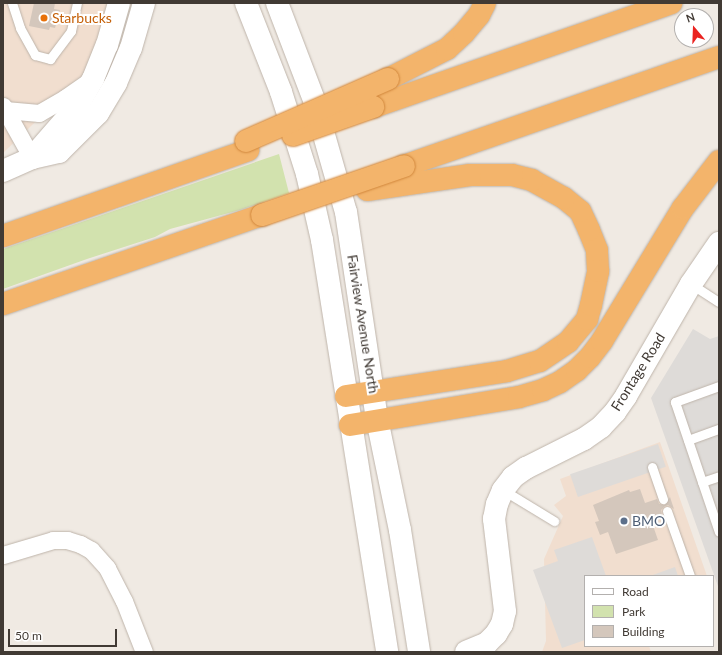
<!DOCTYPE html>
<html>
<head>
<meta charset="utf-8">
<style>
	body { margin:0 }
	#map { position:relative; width:722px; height:655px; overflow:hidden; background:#f0eae3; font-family:Lato,sans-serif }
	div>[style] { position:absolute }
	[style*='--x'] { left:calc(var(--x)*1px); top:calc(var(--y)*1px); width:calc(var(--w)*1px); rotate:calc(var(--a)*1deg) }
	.commercial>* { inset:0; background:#f1decf }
	.green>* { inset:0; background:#d2e2ae }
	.parking>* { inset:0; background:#dedbd8; transform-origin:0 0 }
	.building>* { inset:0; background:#d4c7bc }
	.roads { filter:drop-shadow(0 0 1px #beb4aa) drop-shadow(0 0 1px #beb4aa) }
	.service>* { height:9px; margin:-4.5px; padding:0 4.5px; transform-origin:4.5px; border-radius:4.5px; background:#fff }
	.minor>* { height:17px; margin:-8.5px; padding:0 8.5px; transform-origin:8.5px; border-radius:8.5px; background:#fff }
	.tertiary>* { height:22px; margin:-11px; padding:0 11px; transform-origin:11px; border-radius:11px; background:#fff }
	.motorway>* { height:22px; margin:-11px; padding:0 11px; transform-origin:11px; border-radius:11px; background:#f3b46b }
	.bridges { filter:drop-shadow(0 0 1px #d1873c) drop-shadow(0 0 1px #d1873c) }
	.motorway-bridge>* { height:22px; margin:-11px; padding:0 11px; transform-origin:11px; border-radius:11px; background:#f3b46b }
	.dots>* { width:11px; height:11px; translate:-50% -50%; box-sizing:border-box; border:2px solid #fff; border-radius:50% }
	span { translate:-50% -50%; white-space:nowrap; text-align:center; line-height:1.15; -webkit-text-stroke:4px #fff; paint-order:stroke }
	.food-label { font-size:14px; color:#c56008 }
	.left { translate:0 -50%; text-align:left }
	.street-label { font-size:14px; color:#413a34 }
	.service-label { font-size:14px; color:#4e5e75 }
	.frame { position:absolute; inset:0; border:4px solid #413a34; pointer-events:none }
	.legend { position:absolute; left:584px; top:575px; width:130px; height:72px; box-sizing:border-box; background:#fff; border:1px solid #b3b0ae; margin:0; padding:5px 7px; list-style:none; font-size:12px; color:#413a34 }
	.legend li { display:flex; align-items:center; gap:8px; height:20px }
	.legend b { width:20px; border:1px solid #b3b0ae }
	.north { position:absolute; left:674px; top:8px; width:40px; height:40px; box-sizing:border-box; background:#fff; border:1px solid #b3b0ae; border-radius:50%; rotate:341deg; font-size:11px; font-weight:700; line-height:16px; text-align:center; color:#413a34 }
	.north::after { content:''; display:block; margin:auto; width:14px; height:18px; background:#ea2320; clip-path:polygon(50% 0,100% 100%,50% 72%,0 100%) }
	.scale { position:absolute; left:8px; top:629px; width:109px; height:18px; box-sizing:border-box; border:2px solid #413a34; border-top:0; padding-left:5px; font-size:12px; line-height:14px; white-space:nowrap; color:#413a34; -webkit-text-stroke:3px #fff; paint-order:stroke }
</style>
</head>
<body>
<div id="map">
	<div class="commercial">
		<i style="clip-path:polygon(3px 3px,111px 3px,85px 74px,3px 153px)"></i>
		<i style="clip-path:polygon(660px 442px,707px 576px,585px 576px,585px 646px,649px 646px,651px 652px,542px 652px,546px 641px,544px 559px,563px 516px,554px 505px,566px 496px,560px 479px)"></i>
	</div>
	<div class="green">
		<i style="clip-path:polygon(279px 154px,289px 193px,240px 210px,170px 229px,155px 237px,87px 259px,3px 289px,3px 249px)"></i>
	</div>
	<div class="parking">
		<i style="clip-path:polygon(693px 329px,710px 339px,719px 336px,719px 589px,651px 398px)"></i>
		<i style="left:658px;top:444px;width:24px;height:93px;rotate:71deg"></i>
		<i style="clip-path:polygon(592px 537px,606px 576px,585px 576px,585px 640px,562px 648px,533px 570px,558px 561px,554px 550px)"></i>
		<i style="clip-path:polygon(675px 567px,678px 576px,650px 576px)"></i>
	</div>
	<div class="building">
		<i style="clip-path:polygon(34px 3px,55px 3px,54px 9px,60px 10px,55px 28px,50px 27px,49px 30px,29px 26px)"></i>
		<i style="clip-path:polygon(640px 489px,645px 503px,657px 499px,659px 504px,665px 505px,670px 497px,674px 509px,668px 505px,665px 506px,661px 510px,662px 516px,651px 520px,658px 540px,616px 554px,608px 532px,600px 535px,595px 522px,599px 521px,593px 505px,629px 490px,630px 492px)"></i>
	</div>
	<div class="roads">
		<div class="service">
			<i style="--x:12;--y:3;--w:26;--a:72"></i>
			<i style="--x:20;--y:28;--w:31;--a:61"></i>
			<i style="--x:35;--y:55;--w:16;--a:15"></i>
			<i style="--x:50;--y:59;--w:35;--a:-53"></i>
			<i style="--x:71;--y:31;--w:29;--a:-78"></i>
			<i style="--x:691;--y:284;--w:33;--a:33"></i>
			<i style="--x:719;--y:386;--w:47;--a:160"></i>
			<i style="--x:675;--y:402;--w:137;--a:71.3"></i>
			<i style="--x:688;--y:440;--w:33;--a:-20"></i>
			<i style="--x:652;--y:467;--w:34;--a:71"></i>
			<i style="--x:702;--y:482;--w:18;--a:-19"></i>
			<i style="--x:503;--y:490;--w:60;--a:31.3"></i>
			<i style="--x:667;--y:511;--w:69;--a:70.5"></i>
		</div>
		<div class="minor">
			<i style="--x:3;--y:106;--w:60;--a:60.9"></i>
			<i style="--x:5;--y:110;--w:34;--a:5"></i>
			<i style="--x:39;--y:113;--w:30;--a:-30"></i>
			<i style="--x:65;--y:98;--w:32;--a:-35"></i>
			<i style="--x:3;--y:555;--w:52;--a:-16.7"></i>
			<i style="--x:53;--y:540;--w:14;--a:0"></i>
			<i style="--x:67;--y:540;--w:14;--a:17"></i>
			<i style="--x:80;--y:544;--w:13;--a:29"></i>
			<i style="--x:91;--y:550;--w:24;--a:48"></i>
			<i style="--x:107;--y:568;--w:37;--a:63"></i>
			<i style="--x:124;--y:601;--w:55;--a:68.6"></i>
		</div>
		<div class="tertiary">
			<i style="--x:246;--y:3;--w:96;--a:68.5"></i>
			<i style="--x:281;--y:92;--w:86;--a:72.4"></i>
			<i style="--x:307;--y:174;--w:68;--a:77.2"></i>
			<i style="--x:322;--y:240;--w:417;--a:81"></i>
			<i style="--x:277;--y:3;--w:104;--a:69.1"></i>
			<i style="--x:314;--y:100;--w:116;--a:74.1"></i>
			<i style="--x:346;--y:212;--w:209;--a:81.5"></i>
			<i style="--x:377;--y:419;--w:113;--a:78.3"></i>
			<i style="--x:400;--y:530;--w:123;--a:81.1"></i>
			<i style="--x:32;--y:158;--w:70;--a:-49"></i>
			<i style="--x:78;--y:105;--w:30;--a:-60"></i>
			<i style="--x:93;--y:79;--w:37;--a:-68"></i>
			<i style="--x:107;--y:45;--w:44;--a:-74.1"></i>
			<i style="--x:3;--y:171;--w:32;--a:-24"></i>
			<i style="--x:32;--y:158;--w:28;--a:-13"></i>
			<i style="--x:59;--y:152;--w:55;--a:-45"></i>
			<i style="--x:98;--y:113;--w:35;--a:-59"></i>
			<i style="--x:116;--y:83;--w:38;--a:-67"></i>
			<i style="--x:131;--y:48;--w:47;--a:-73.9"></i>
			<i style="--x:466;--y:652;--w:23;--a:-23"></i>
			<i style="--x:487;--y:643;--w:13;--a:-45"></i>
			<i style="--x:496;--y:634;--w:12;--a:-59"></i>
			<i style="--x:502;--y:624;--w:13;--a:-77"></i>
			<i style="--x:505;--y:611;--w:93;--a:-96.8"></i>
			<i style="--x:494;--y:519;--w:15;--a:-79"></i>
			<i style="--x:497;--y:504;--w:15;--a:-67"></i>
			<i style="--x:503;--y:490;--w:16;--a:-52"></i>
			<i style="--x:513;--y:477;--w:16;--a:-35"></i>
			<i style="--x:526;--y:468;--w:65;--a:-26.6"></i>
			<i style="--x:584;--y:439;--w:21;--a:-35"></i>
			<i style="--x:601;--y:427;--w:21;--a:-47"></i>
			<i style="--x:615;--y:412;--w:19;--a:-55"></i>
			<i style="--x:626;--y:396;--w:129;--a:-59.9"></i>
			<i style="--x:691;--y:284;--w:50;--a:-55.7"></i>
		</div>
		<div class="motorway">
			<i style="--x:388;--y:79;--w:66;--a:-27"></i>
			<i style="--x:447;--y:49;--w:23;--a:-43"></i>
			<i style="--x:464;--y:33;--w:23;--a:-50"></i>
			<i style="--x:479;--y:15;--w:13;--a:-63"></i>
			<i style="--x:373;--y:107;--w:316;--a:-19.2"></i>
			<i style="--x:404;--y:166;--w:333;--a:-19.1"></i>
			<i style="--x:3;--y:236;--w:260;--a:-19.3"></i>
			<i style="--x:3;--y:304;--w:274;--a:-19"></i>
			<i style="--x:346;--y:396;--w:163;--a:-8.8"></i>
			<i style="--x:507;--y:371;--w:34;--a:-17"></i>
			<i style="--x:540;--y:361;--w:34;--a:-34"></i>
			<i style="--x:568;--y:342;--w:30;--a:-50"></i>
			<i style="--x:587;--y:319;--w:15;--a:-74"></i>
			<i style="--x:591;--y:305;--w:35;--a:-78"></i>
			<i style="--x:598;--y:271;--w:21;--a:-93"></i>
			<i style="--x:597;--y:250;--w:22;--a:-112"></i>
			<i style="--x:589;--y:230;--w:21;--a:-115"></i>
			<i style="--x:580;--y:211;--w:21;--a:-141"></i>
			<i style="--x:564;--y:198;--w:37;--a:-151"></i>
			<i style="--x:532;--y:180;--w:21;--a:-166"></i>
			<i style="--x:512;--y:175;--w:42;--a:180"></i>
			<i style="--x:470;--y:175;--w:104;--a:171.7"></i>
			<i style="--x:350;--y:425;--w:171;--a:-9.4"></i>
			<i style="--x:519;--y:397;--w:25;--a:-16"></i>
			<i style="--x:543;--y:390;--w:19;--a:-25"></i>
			<i style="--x:560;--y:382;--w:21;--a:-35"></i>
			<i style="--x:577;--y:370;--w:18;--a:-45"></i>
			<i style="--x:590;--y:357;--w:20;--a:-53"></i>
			<i style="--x:602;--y:341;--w:156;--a:-58.7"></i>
			<i style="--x:683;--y:208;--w:59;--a:-52.5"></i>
		</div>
	</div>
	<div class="bridges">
		<div class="motorway-bridge">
			<i style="--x:293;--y:135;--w:85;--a:-19.3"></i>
			<i style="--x:246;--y:141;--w:155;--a:-23.6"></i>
			<i style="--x:262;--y:215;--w:150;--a:-19"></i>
		</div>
	</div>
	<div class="dots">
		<i style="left:44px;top:18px;background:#e8710a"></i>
		<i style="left:624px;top:521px;background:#5c6f8a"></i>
	</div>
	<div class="food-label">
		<span class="left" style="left:52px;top:18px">Starbucks</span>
	</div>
	<div class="street-label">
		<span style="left:363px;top:324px;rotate:81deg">Fairview Avenue North</span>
		<span style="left:638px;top:372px;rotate:-58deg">Frontage Road</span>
	</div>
	<div class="service-label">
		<span class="left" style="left:632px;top:521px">BMO</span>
	</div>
	<div class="frame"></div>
	<ul class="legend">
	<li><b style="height:5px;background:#fff"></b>Road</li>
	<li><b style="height:11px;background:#d2e2ae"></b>Park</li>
	<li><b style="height:11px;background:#d4c7bc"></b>Building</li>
	</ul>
	<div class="north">N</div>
	<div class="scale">50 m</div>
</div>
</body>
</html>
